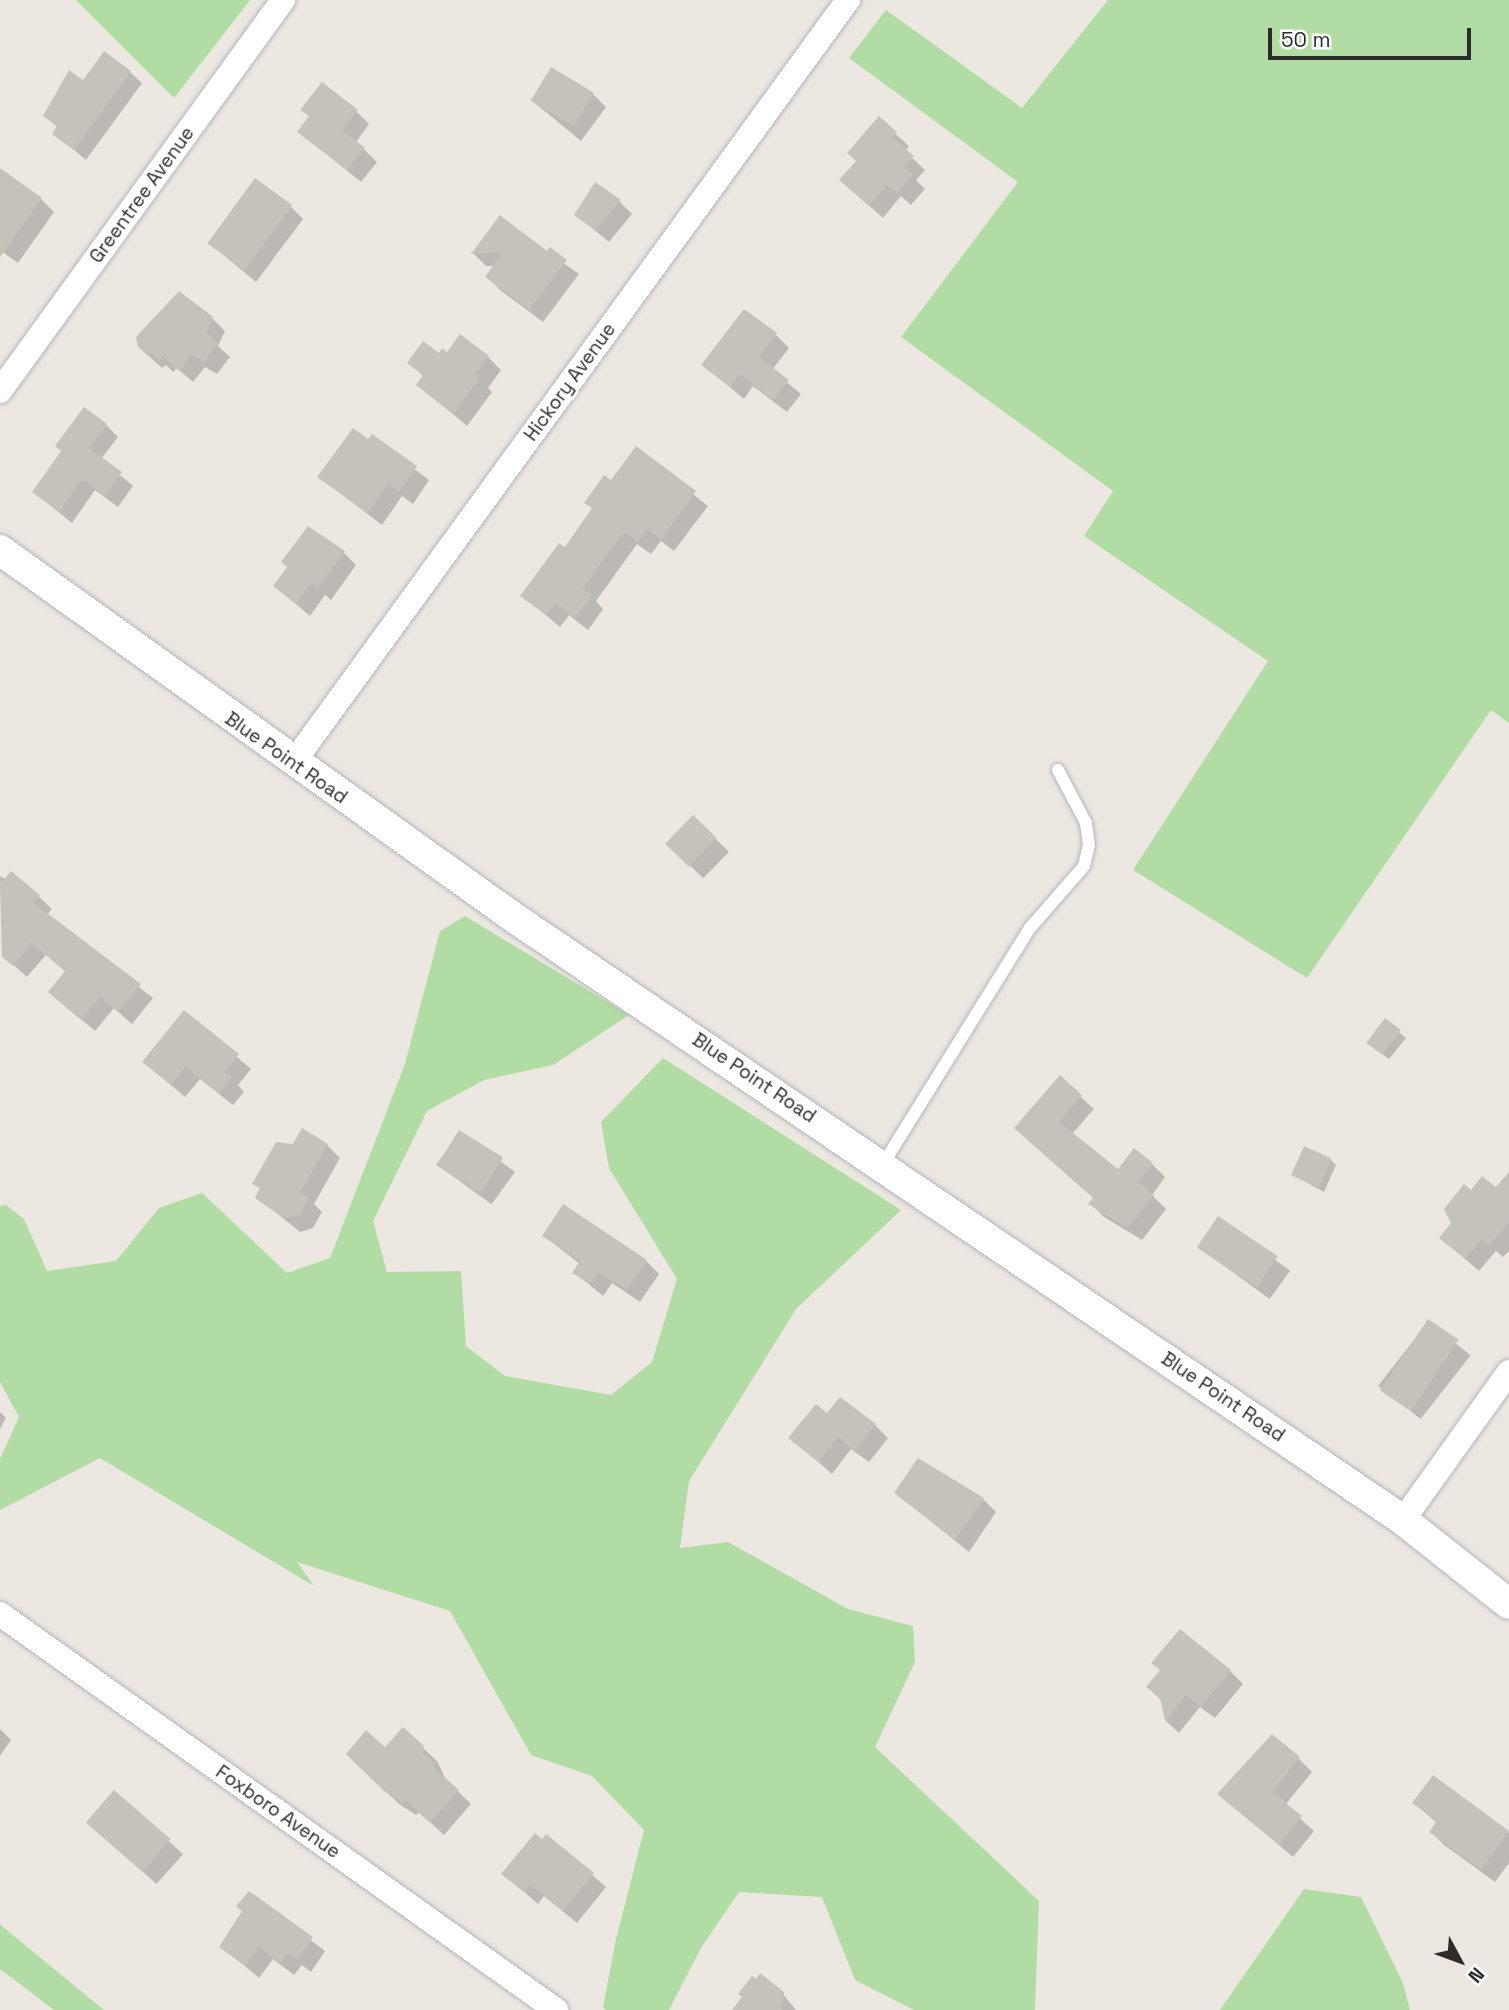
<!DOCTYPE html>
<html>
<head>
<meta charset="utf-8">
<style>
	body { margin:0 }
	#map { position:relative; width:1509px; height:2010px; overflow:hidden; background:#ece8e1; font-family:"Space Grotesk",sans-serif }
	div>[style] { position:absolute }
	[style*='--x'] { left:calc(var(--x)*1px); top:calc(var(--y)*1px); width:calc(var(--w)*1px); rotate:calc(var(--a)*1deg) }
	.green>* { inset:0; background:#b1dca4 }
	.shadow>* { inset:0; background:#0003; transform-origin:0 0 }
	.building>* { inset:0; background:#c5c2bc; transform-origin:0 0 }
	.roads { filter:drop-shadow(0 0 2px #b4b5be) drop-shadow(0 0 2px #b4b5be) }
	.service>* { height:12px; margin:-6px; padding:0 6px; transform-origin:6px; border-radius:6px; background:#fff }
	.minor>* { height:24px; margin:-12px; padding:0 12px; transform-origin:12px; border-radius:12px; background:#fff }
	.tertiary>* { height:30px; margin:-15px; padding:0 15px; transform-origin:15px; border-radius:15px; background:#fff }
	span { translate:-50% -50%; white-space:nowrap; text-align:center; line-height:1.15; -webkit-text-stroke:6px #fff; paint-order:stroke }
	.street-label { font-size:19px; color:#2c2c2c }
	.north { position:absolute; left:1425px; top:1926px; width:70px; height:70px; -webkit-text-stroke:5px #fff; paint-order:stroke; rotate:131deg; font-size:19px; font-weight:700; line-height:28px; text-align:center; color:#2c2c2c }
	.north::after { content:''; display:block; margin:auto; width:24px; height:32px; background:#2c2c2c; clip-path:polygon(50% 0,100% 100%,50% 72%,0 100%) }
	.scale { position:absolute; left:1268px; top:28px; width:203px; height:32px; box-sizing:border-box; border:4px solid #2c2c2c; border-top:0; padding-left:9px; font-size:21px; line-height:24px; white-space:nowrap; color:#2c2c2c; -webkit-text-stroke:5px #fff; paint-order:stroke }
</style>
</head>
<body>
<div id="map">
	<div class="green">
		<i style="clip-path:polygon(76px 0,250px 0,174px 98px)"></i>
		<i style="clip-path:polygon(1108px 0,1509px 0,1509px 723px,1491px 710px,1307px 978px,1133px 870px,1268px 661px,1084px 536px,1113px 491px,901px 337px,1018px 182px,849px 58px,886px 10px,1022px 108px)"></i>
		<i style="clip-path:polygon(465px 916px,629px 1015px,553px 1065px,484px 1080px,427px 1111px,373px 1221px,387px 1272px,461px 1271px,466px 1346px,505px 1376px,611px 1395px,652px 1362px,677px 1279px,609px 1168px,601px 1122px,663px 1058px,901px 1210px,796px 1309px,689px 1481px,680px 1548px,728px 1542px,848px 1609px,913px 1626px,915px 1662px,875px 1747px,1039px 1901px,1035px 2010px,914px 2010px,855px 1980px,822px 1897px,739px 1892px,701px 1948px,669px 2010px,606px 2010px,603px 2007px,616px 1939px,644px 1830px,592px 1776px,531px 1755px,450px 1611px,297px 1562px,314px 1586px,100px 1458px,0 1510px,0 1459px,19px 1417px,0 1382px,0 1206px,6px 1205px,24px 1219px,47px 1271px,116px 1261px,159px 1208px,202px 1193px,287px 1273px,330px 1258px,405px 1064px,440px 931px)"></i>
		<i style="clip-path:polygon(1304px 1889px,1361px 1897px,1403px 1983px,1410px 2010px,1220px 2010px)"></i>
		<i style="clip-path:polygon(0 1924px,3px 1927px,104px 2010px,54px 2010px,0 1969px)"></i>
	</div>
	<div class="shadow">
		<i style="clip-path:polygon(130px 72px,142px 83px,86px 160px,54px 133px,58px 128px,45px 115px,83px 82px)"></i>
		<i style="clip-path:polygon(593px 94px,606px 107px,581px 141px,530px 99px)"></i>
		<i style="clip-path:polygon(303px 110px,356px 111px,369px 124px,356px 142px,377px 162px,361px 182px,299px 132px,310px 117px)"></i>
		<i style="clip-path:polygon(879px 119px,909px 146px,905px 151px,925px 170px,916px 180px,925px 189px,911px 205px,901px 196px,883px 218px,855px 193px,858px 161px)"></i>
		<i style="clip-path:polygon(0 185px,41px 199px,54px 212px,18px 263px,0 250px)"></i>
		<i style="clip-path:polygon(619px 201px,632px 214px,609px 242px,576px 215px)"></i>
		<i style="clip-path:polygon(290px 206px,303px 219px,256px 282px,208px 242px)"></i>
		<i style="clip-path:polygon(500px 218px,579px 274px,543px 322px,500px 290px,487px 276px,495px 266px,486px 266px,473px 253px)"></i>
		<i style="clip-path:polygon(212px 318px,225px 331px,218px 346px,230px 357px,217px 374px,205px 367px,193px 382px,177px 368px,173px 372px,166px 365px,162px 368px,139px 347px)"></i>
		<i style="clip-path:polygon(775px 334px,789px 348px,772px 370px,801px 394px,787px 412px,753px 386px,744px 399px,703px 365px)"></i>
		<i style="clip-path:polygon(447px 354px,488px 357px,501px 370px,488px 388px,492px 392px,467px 426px,418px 385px,424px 377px,410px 363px)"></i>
		<i style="clip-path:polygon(106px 425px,118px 437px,101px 459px,133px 486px,118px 507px,95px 490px,72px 523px,34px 492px)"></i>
		<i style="clip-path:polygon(372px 437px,429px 480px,413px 504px,402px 496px,382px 525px,319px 477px)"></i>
		<i style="clip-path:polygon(636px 449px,708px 506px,674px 551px,661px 541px,651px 554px,637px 544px,596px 601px,603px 609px,588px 630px,569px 615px,560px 627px,522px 595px,566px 550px,593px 509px,586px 502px,611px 482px)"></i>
		<i style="clip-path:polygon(343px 552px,356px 565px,331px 600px,325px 595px,310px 616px,275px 586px)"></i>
		<i style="left:693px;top:817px;width:50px;height:37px;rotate:44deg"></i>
		<i style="clip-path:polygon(0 876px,38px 896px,52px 909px,47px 915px,153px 998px,132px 1024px,114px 1008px,95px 1031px,63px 1004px,66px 972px,46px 955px,27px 977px,4px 956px)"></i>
		<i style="clip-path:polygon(184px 1012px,251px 1069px,238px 1085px,244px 1092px,233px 1105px,200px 1079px,185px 1097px,144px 1062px)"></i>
		<i style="clip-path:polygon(1385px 1021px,1406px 1038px,1389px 1059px,1374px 1048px)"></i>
		<i style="clip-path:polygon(1060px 1078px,1094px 1109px,1072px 1134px,1118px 1171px,1152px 1164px,1165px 1177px,1152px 1195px,1166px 1209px,1142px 1240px,1104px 1217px,1091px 1204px,1095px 1199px,1030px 1141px)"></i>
		<i style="left:460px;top:1132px;width:68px;height:40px;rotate:36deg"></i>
		<i style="clip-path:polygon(327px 1145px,340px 1158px,314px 1204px,322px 1212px,313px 1228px,300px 1232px,257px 1197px,261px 1190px,255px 1183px)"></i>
		<i style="clip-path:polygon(1330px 1159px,1336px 1165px,1324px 1192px,1293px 1175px)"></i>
		<i style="clip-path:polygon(1509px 1175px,1509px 1251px,1503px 1257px,1496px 1251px,1479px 1271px,1441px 1238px,1472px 1192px,1496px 1190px)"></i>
		<i style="left:1219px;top:1219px;width:88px;height:35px;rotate:36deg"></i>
		<i style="clip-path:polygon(544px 1236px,646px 1261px,659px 1274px,640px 1302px,612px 1283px,603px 1296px,574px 1272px,580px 1264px)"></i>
		<i style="left:1428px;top:1322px;width:54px;height:81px;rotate:38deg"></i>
		<i style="clip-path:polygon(0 1412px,6px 1418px,0 1429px)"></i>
		<i style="clip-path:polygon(828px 1415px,875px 1425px,888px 1438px,869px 1462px,851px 1449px,832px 1474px,791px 1438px)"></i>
		<i style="clip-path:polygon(896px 1493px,983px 1499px,996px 1512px,969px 1552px)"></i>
		<i style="clip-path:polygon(1230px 1671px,1243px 1684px,1215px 1718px,1200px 1707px,1179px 1733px,1166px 1721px,1162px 1701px,1148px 1687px)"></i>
		<i style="clip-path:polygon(0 1729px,11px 1740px,0 1756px)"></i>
		<i style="clip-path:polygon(423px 1748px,437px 1761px,446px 1780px,471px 1804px,444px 1835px,419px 1812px,416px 1815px,399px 1804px,348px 1754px)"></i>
		<i style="clip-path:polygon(1299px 1759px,1312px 1772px,1285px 1805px,1314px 1831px,1293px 1857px,1219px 1794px,1238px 1771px,1242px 1774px)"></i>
		<i style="clip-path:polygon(1433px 1777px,1509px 1833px,1509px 1863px,1495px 1882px,1444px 1845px,1431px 1832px,1437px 1823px,1414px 1803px)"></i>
		<i style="left:114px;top:1792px;width:93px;height:40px;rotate:42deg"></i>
		<i style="clip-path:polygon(547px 1836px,606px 1887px,577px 1923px,544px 1896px,538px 1904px,504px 1874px)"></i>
		<i style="clip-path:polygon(249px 1893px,325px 1951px,311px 1972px,302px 1965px,294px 1975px,273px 1959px,259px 1978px,221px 1946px,244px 1912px)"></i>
		<i style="clip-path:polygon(783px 1994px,796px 2010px,734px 2010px)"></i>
	</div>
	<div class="building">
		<i style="clip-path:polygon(104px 51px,131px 71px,74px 150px,52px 134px,57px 126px,43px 116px,69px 70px,83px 80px)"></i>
		<i style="left:551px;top:67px;width:50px;height:39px;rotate:31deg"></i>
		<i style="clip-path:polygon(322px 82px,358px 110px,342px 130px,365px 148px,347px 170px,297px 132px,309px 116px,300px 110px)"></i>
		<i style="clip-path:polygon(879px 116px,897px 132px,892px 137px,914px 156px,904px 167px,913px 175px,897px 193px,887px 185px,869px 206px,839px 180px,856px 161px,847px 153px)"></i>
		<i style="clip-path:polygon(0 168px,42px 198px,0 257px)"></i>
		<i style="left:255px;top:178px;width:46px;height:81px;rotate:36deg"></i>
		<i style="clip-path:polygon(595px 182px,621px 200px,595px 230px,574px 215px)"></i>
		<i style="clip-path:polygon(500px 215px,547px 251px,550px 247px,567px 260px,529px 310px,485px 277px,503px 252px,471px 254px)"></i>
		<i style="clip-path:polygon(179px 291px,213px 317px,206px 332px,218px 343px,204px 362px,191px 355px,179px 371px,163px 356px,159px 360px,152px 353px,148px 356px,138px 347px,136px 337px)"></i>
		<i style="clip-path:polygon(744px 309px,777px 333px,759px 357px,789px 380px,773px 400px,740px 374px,730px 387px,701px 365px)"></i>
		<i style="clip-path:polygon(460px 334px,489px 356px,475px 374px,480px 378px,453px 414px,416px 385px,423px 375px,407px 363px,423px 341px,439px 353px,442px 348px,447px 352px)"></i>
		<i style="clip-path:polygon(84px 407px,107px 424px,89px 448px,122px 472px,105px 496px,82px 479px,59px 512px,32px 492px,61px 451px,55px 446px)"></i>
		<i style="clip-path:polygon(353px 428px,368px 439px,372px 434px,417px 466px,399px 492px,388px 484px,368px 513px,317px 477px)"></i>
		<i style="clip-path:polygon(636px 446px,696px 491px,661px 540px,647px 529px,637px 542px,624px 532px,583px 588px,592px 595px,575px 618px,555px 603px,546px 615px,520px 596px,559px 543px,565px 547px,592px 508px,584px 503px,604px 475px,611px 480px)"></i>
		<i style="clip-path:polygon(308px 526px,345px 551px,317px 588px,311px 583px,296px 604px,273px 586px,287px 567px,281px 562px)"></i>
		<i style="left:693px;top:815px;width:33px;height:40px;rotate:44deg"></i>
		<i style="clip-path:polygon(11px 871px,40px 895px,34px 902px,39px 907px,141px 984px,118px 1012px,100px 997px,81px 1020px,48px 992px,65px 971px,31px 943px,13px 966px,2px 957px,0 885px)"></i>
		<i style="clip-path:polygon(184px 1010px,239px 1054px,225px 1072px,232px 1077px,219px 1094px,186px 1067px,171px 1085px,142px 1062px)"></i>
		<i style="left:1385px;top:1018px;width:20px;height:31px;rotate:37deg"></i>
		<i style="clip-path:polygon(1060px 1075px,1082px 1095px,1059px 1122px,1118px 1169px,1134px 1148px,1153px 1163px,1138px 1182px,1154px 1195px,1128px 1228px,1088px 1204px,1093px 1198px,1014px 1128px)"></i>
		<i style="clip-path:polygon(302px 1128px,328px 1144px,300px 1193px,309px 1198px,300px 1215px,285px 1219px,255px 1198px,260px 1188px,252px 1184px,276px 1142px,293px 1144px)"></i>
		<i style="left:459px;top:1130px;width:52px;height:42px;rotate:32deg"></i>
		<i style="left:1304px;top:1146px;width:30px;height:32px;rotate:24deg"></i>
		<i style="clip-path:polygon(1509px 1172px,1509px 1222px,1489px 1246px,1482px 1239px,1465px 1259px,1439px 1238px,1451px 1223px,1444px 1209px,1464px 1184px,1471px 1190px,1482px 1176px,1496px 1187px)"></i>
		<i style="clip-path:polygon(563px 1204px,647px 1260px,627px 1290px,598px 1272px,590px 1284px,572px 1273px,580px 1261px,542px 1236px)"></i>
		<i style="left:1218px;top:1216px;width:72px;height:38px;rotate:34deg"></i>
		<i style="left:1428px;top:1319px;width:37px;height:86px;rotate:34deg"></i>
		<i style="clip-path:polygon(840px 1397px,876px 1424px,855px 1451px,838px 1437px,818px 1462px,788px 1438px,816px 1404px,827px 1413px)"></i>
		<i style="clip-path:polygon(918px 1458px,984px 1498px,955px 1540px,894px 1493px)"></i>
		<i style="clip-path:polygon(1180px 1629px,1231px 1670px,1201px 1707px,1186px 1695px,1165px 1721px,1160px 1698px,1146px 1687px,1160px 1670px,1151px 1663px)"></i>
		<i style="clip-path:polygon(403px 1727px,424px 1746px,423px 1753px,436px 1764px,433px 1767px,459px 1790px,430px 1823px,405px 1800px,402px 1803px,384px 1791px,346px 1754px,366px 1730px,385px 1747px)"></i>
		<i style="clip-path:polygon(1272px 1734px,1300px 1757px,1272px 1792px,1302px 1816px,1279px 1845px,1217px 1794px)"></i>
		<i style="clip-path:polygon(1433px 1775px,1509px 1831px,1481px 1870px,1429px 1832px,1437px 1821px,1412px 1803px)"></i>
		<i style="left:114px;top:1790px;width:75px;height:43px;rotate:41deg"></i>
		<i style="clip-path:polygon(535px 1833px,542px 1839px,546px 1834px,594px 1873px,563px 1911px,530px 1884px,524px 1892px,501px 1874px)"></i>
		<i style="clip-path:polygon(249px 1891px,313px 1937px,297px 1960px,288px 1953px,280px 1963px,259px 1947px,245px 1966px,219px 1947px,242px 1911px,236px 1906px)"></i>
		<i style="clip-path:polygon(760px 1973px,784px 1992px,782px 2010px,732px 2010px,742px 1997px,738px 1994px,752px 1976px,756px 1979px)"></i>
	</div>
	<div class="roads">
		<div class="service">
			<i style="--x:883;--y:1164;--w:278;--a:-58.1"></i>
			<i style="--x:1030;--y:928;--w:82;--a:-48.9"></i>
			<i style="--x:1084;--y:866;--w:22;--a:-77"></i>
			<i style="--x:1089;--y:845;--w:22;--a:-98"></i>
			<i style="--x:1086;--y:823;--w:60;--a:-117.8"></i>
		</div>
		<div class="minor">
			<i style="--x:0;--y:391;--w:483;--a:-54.1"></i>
			<i style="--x:293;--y:763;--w:944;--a:-53.97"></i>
			<i style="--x:1403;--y:1520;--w:182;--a:-54.4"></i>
			<i style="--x:0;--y:1614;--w:683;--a:35.46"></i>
		</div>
		<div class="tertiary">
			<i style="--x:0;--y:550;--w:631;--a:35.58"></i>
			<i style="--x:513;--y:917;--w:1075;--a:34.12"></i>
			<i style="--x:1403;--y:1520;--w:135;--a:38.4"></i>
		</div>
	</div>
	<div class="street-label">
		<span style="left:142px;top:195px;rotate:-54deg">Greentree Avenue</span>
		<span style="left:570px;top:382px;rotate:-54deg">Hickory Avenue</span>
		<span style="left:286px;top:758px;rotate:35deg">Blue Point Road</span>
		<span style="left:754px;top:1078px;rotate:34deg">Blue Point Road</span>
		<span style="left:1223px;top:1397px;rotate:34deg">Blue Point Road</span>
		<span style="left:278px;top:1812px;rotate:35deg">Foxboro Avenue</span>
	</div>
	<div class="north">N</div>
	<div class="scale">50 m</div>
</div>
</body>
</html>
